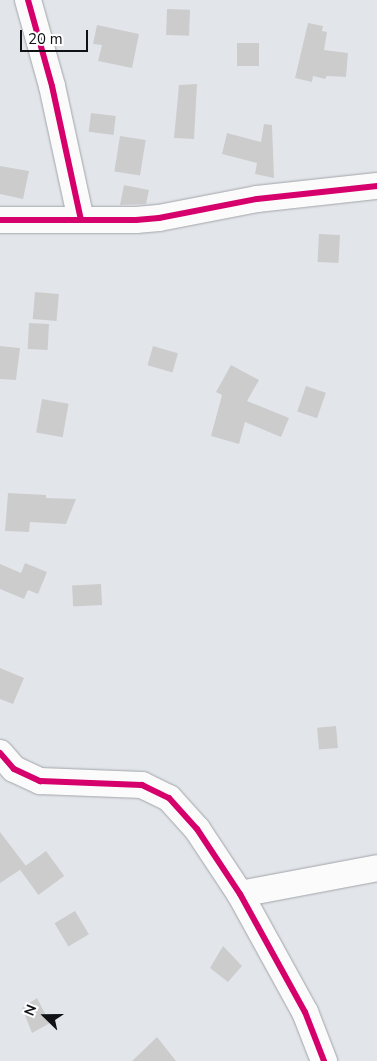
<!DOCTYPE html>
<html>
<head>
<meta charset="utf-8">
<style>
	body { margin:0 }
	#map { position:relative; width:377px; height:1061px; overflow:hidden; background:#e2e6eb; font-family:"Nunito Sans",sans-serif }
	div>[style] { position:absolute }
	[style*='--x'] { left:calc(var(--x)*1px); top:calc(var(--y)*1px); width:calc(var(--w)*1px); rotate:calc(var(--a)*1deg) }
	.building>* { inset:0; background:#cccccd; transform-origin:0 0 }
	.roads { filter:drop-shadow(0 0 1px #a2a5a8) drop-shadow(0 0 1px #a2a5a8) }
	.street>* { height:26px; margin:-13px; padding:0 13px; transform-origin:13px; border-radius:13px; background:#fbfbfc }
	.cycleway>* { height:6px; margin:-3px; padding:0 3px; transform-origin:3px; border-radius:3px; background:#d6006c }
	span { translate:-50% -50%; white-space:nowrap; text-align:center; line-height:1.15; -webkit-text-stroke:4px #fff; paint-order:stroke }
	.north { position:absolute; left:20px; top:991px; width:50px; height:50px; -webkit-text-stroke:4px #fff; paint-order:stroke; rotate:292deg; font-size:14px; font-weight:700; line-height:20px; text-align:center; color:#101216 }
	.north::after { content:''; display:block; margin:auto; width:18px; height:22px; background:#101216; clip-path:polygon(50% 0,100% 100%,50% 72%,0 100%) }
	.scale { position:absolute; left:20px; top:30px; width:68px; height:22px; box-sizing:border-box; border:2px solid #101216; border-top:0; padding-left:6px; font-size:15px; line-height:18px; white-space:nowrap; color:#101216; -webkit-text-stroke:4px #fff; paint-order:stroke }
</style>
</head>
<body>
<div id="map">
	<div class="building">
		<i style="left:167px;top:9px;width:23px;height:26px;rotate:2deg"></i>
		<i style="clip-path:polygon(308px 23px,323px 26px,322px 31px,327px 32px,324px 50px,348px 53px,346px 77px,327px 76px,325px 79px,313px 76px,312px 82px,295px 78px)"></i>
		<i style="clip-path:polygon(97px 25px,139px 34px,132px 68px,98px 61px,102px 45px,93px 44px)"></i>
		<i style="left:237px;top:43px;width:22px;height:23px"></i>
		<i style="clip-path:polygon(197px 84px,194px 139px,174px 138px,179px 85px)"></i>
		<i style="left:91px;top:113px;width:25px;height:19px;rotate:7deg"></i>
		<i style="clip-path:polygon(264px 124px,272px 125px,274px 178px,255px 174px,257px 163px,222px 154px,227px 133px,261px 142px)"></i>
		<i style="left:120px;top:136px;width:26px;height:36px;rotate:9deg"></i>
		<i style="clip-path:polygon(0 166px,29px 171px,23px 199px,0 194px)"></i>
		<i style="clip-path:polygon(124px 185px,149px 190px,146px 204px,120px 205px)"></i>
		<i style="left:319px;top:234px;width:21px;height:28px;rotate:3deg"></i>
		<i style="left:35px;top:292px;width:24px;height:27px;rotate:5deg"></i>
		<i style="left:29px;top:323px;width:20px;height:26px;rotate:3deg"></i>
		<i style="clip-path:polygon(0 346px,20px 348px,16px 380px,0 379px)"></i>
		<i style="left:153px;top:346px;width:26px;height:20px;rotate:16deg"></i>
		<i style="clip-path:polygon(231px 365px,259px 380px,247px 401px,289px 418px,281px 437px,245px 422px,239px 444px,211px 436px,222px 395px,216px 392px)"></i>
		<i style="left:306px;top:386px;width:21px;height:27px;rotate:19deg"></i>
		<i style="left:42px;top:399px;width:27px;height:34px;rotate:10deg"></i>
		<i style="clip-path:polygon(8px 493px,46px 495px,46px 498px,76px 499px,66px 524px,30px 522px,29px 532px,5px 531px)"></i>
		<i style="clip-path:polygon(25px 563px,47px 572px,38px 594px,28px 590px,24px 599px,0 589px,0 564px,21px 573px)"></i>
		<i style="left:101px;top:584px;width:21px;height:29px;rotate:87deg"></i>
		<i style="clip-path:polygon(0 668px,24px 678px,13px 704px,0 699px)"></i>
		<i style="left:336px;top:726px;width:22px;height:19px;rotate:85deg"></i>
		<i style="clip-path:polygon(0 832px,26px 866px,0 883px)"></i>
		<i style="left:46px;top:851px;width:31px;height:32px;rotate:54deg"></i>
		<i style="left:75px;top:911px;width:27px;height:24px;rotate:59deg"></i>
		<i style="clip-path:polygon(223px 946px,242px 966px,228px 982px,210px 968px)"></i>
		<i style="clip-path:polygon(37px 998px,50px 1023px,32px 1033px,22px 1008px)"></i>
		<i style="clip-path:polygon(157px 1037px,176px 1061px,132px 1061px)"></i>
	</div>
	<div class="roads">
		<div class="street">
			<i style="--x:28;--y:0;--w:89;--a:74.4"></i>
			<i style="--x:52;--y:86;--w:137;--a:77.8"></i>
			<i style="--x:0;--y:220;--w:136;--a:0"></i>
			<i style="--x:136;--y:220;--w:23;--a:-5"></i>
			<i style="--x:159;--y:218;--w:100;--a:-11"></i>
			<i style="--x:257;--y:199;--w:121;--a:-6.2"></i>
			<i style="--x:0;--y:753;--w:21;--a:49"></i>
			<i style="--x:14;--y:769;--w:29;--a:25"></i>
			<i style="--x:40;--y:781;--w:102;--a:2.2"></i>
			<i style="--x:142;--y:785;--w:30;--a:26"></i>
			<i style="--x:169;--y:798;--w:42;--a:47.9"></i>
			<i style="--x:197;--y:829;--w:78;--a:56.5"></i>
			<i style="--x:240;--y:894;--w:135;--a:61.2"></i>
			<i style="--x:305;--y:1012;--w:53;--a:68.8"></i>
			<i style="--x:240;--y:894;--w:139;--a:-10.7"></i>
		</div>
	</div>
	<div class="cycleway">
		<i style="--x:28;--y:0;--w:89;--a:74.4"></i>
		<i style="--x:52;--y:86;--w:137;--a:77.8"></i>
		<i style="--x:0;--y:220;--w:136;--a:0"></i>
		<i style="--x:136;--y:220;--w:23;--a:-5"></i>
		<i style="--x:159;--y:218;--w:100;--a:-11"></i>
		<i style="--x:257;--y:199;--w:121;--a:-6.2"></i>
		<i style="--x:0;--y:753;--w:21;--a:49"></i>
		<i style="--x:14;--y:769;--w:29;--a:25"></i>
		<i style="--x:40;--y:781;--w:102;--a:2.2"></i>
		<i style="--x:142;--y:785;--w:30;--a:26"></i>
		<i style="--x:169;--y:798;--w:42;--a:47.9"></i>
		<i style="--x:197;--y:829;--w:78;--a:56.5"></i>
		<i style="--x:240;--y:894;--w:135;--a:61.2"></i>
		<i style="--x:305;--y:1012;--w:53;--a:68.8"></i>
	</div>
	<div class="north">N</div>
	<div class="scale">20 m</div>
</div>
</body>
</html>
